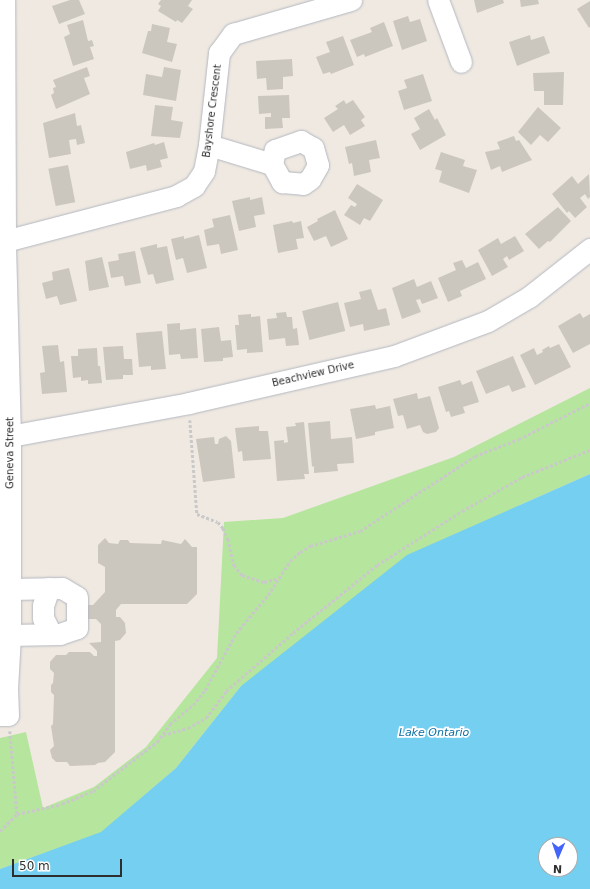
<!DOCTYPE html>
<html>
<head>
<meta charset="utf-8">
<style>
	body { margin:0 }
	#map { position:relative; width:590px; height:889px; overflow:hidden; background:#efe9e1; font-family:"DejaVu Sans",sans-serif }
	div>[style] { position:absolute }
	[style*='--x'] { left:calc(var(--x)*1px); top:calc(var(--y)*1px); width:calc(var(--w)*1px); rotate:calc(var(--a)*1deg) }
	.green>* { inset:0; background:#b6e59e }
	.water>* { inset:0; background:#75cff0 }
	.building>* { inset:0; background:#cbc7bf; transform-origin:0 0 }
	.path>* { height:2.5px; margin-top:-1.25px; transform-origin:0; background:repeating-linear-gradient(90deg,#c9c9c9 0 3px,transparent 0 5px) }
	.roads { filter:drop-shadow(0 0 1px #b4b7c1) drop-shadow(0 0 1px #b4b7c1) }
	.minor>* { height:21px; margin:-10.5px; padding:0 10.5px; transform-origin:10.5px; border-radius:10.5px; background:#fff }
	span { translate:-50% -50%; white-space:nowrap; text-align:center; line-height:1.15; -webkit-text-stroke:3.5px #fff; paint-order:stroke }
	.street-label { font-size:10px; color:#2e2e2e }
	.water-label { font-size:11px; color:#0d6fa3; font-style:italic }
	.north { position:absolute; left:538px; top:837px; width:40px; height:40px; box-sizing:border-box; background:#fff; border:1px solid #ababab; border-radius:50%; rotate:182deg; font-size:11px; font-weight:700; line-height:16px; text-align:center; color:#2e2e2e }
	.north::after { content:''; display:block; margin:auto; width:14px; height:18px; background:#4264fb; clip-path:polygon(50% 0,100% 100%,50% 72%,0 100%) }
	.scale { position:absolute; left:12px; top:859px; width:110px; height:18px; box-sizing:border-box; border:2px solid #2e2e2e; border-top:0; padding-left:5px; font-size:12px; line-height:14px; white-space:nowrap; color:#2e2e2e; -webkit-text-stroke:3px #fff; paint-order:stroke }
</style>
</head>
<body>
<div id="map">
	<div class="green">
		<i style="clip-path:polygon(590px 388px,590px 474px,520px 505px,241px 686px,176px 768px,101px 833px,0 869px,0 738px,26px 732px,43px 808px,94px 787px,146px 747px,217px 658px,224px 522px,283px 518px,454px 457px)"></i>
	</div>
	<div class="water">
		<i style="clip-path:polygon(evenodd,590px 474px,590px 889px,0 889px,0 869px,101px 832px,176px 768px,241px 686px,407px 555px,590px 474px,546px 845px,570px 845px,570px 869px,546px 869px,546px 845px)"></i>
	</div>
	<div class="building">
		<i style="clip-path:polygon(70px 0,79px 0,85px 14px,59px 24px,52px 6px)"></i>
		<i style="clip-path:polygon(161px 0,192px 0,188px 6px,193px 9px,182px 23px,177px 20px,176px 22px,158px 11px,161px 6px,158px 4px)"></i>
		<i style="clip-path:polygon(474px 0,503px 0,504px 3px,477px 13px)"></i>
		<i style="clip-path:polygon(520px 0,538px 0,539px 4px,521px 7px)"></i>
		<i style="clip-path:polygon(590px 1px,590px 27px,589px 28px,577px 9px)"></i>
		<i style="clip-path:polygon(408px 16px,410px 22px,420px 19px,427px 41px,402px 50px,393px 21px)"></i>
		<i style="clip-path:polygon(83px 20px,88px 41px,92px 40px,94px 46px,90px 47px,94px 59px,73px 66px,64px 37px,70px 34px,67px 25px)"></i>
		<i style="clip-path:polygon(384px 22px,393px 46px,365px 57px,364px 54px,357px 57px,350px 40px,372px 32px,370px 28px)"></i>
		<i style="clip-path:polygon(152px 24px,170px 28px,167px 42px,177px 44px,172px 62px,142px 53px,148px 31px,151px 31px)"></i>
		<i style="clip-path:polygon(530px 35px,531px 40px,544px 36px,550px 53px,517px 66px,509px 42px)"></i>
		<i style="clip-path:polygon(343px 36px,354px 65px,331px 74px,330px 72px,323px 74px,316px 57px,330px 52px,326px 42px)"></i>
		<i style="clip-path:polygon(292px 59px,293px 76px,283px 77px,283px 89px,267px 90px,266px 78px,257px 79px,256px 61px)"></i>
		<i style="clip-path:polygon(87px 67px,90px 76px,84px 78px,90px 94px,56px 109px,51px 95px,54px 93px,53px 88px,56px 87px,53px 80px)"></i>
		<i style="clip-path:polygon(164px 67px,181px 70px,176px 101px,143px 95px,146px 74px,162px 77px)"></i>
		<i style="clip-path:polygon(564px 72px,563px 105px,544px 105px,544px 91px,534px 91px,533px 73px)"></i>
		<i style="clip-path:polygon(423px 74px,432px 101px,404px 110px,398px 91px,407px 88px,404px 80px)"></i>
		<i style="clip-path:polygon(289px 95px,290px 118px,282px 118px,283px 128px,265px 129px,265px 117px,271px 117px,271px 113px,259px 114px,258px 96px)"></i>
		<i style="clip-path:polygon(344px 100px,346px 104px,353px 100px,365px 117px,361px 120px,365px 126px,350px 135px,344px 125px,333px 132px,324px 118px,338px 109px,335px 106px)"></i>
		<i style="clip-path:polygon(155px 105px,173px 107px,171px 120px,183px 122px,180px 138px,151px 136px)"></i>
		<i style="clip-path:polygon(538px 107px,561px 128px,548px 142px,540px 135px,531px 145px,518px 132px)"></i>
		<i style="clip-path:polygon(429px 109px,435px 120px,437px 118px,446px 135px,420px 150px,411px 134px,420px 129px,414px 118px)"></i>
		<i style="clip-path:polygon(75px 113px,77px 126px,81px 125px,85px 143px,77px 145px,76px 139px,69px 140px,71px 154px,49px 158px,43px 123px)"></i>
		<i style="clip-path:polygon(514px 136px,516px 141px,519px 140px,532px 160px,502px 172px,500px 166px,491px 170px,485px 152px,500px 149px,497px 142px)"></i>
		<i style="clip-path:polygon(376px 140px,380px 158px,369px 160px,371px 172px,354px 176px,352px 163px,349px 164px,345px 147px)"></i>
		<i style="clip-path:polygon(164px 142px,168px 158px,160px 160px,162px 167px,147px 171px,146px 165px,130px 169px,126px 152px,154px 143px,155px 145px)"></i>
		<i style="clip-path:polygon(441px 152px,465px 160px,463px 166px,477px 170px,469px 193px,439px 182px,442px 171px,435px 169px)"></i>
		<i style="left:68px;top:165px;width:38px;height:20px;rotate:79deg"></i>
		<i style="clip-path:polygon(589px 174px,590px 197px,588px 199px,585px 194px,580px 198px,587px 207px,575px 218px,569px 211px,567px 213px,552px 194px,572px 176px,578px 184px)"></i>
		<i style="clip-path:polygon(357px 184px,383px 200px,370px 221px,364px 218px,360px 225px,344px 215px,351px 205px,355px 207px,357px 204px,348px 198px)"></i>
		<i style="clip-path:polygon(250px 197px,250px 200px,262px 197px,265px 214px,254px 216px,256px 227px,239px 231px,232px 201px)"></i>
		<i style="clip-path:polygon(558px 207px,571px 221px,550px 242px,548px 241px,539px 249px,525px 234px)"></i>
		<i style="clip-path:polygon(335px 210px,348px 239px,331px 247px,326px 236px,314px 241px,307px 227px,318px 221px,317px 219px)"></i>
		<i style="clip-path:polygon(230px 215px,238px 250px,221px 254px,219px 244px,207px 246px,204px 230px,214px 227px,212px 219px)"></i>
		<i style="clip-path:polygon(292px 221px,293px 223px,301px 221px,304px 238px,296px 239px,298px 249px,278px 253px,273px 225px)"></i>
		<i style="clip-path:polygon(199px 235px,207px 268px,187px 273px,183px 258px,176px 260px,171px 239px,184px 236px,184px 239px)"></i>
		<i style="clip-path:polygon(515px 236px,524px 251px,509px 260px,507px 256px,503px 259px,508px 267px,492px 276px,478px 250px,498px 238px,501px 244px)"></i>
		<i style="clip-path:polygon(157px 244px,157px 248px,167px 246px,174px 280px,156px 284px,153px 274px,148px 275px,140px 248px)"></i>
		<i style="clip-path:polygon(135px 251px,141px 283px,125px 286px,123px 276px,111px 278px,108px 262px,119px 260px,118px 254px)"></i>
		<i style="clip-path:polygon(102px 257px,109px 287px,89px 291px,85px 261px)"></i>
		<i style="clip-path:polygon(462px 260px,466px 268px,478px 262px,486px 279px,460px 291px,462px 296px,448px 302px,438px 278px,456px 270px,453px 263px)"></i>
		<i style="clip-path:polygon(69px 268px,77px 301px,60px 305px,57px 296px,46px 299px,42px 283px,53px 280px,52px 272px)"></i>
		<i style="clip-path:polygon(414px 279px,417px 287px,431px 281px,438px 298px,422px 304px,420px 299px,416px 300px,421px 312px,402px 319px,392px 288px)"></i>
		<i style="clip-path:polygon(371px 289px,378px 310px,386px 308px,390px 325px,364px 331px,363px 324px,350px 327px,344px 303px,361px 299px,359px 292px)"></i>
		<i style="left:338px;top:302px;width:30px;height:37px;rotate:76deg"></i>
		<i style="clip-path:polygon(286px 312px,287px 317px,292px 317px,293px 329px,297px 328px,299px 345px,286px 346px,285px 338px,269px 340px,267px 319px,277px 318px,276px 313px)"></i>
		<i style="clip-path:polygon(580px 313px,583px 318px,590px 314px,590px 344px,573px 353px,558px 326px)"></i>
		<i style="clip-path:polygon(251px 314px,251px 317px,260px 316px,263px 352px,247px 353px,247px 349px,237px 350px,235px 325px,239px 325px,238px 315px)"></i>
		<i style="clip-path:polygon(180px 323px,180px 330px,196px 328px,198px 358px,181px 359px,180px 354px,169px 355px,167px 324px)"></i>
		<i style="clip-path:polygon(219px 327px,221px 341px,231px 340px,233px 357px,223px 358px,223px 361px,204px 362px,201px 329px)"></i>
		<i style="clip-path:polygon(162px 331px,166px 369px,151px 370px,151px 366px,139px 367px,136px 333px)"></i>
		<i style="clip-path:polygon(559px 344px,571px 367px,535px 385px,520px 355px,534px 348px,537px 355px,543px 352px,542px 350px,549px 346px,550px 348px)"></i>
		<i style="clip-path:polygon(58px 345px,60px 362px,64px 361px,67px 392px,42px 394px,40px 373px,45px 372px,42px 346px)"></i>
		<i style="clip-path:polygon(123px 346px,124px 359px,132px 359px,133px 375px,123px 375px,123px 379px,106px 380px,103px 347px)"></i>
		<i style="clip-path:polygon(97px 348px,98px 366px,100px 366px,102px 383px,88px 384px,88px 380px,81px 381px,81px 377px,73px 378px,71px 356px,78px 356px,78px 349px)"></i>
		<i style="clip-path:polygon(513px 356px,526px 387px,512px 392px,509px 385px,486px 394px,476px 371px)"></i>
		<i style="clip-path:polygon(460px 380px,462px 385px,472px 381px,479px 402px,463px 407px,465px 413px,451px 417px,449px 411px,446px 412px,438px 387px)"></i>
		<i style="clip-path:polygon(417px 393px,418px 399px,430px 396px,439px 428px,436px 432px,427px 434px,423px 432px,420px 425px,407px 429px,403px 415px,398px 416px,393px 399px)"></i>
		<i style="clip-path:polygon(375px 405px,376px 409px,390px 406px,394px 428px,375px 432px,375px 435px,356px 439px,350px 409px)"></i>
		<i style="clip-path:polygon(330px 421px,331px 439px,352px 437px,354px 463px,337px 464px,338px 471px,314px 473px,314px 466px,312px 467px,308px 423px)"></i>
		<i style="clip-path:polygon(304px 422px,309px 474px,304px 474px,305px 479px,277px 481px,274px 441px,284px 440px,284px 443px,288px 442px,286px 427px,296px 426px,295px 423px)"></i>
		<i style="clip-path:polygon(259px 426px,259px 431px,268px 431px,271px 459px,243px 461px,242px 451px,238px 452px,235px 428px)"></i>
		<i style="clip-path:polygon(226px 436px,231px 441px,235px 478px,203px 482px,196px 439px,214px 437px,215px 444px,218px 444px,219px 439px)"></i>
		<i style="clip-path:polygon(105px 538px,109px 543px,118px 544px,120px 540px,128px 540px,130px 543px,161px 544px,162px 540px,181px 544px,185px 539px,192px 547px,197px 547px,197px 594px,187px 604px,121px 604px,116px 610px,116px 617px,120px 617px,125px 623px,126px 633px,120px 640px,115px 641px,115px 752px,105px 762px,98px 763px,95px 765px,70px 766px,67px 762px,56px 762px,52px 758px,50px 750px,54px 746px,51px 726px,53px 724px,54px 695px,51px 692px,51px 685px,53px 683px,54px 673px,50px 669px,50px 662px,56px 655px,66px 655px,69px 652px,90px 652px,94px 656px,97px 656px,97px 651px,89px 643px,101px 642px,101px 624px,96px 619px,81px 619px,81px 605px,93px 605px,105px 592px,105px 567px,98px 563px,98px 545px)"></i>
	</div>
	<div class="path">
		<i style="--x:190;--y:420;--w:94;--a:85.7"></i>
		<i style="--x:197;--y:514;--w:22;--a:21"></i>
		<i style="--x:218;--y:522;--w:8;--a:50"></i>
		<i style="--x:223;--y:528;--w:12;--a:66"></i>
		<i style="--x:228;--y:539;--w:27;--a:77"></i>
		<i style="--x:234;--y:565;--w:13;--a:51"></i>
		<i style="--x:242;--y:575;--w:23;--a:18"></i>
		<i style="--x:264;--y:582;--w:16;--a:-15"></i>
		<i style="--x:10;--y:731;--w:83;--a:85.2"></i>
		<i style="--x:163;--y:735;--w:26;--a:-16"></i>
		<i style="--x:188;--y:728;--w:21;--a:-29"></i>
		<i style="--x:206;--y:718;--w:34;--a:-53"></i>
		<i style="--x:226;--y:691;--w:89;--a:-40.9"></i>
		<i style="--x:293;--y:633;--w:108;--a:-39"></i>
		<i style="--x:377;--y:565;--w:101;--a:-32.4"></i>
		<i style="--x:462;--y:511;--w:69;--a:-29.5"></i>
		<i style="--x:522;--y:477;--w:73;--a:-21.7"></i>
		<i style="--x:0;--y:831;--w:24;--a:-45"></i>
		<i style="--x:17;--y:814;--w:46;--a:-12.5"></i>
		<i style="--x:62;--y:804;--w:34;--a:-23"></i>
		<i style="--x:93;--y:791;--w:81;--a:-37.4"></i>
		<i style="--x:157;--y:742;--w:22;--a:-54"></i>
		<i style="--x:170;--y:724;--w:30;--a:-40"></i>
		<i style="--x:193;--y:705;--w:19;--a:-51"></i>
		<i style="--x:205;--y:690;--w:65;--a:-61.5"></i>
		<i style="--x:236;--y:633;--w:50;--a:-49.9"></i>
		<i style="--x:268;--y:595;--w:40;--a:-57.1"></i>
		<i style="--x:290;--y:561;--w:13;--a:-42"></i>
		<i style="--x:300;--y:552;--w:12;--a:-31"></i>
		<i style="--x:310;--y:546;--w:52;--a:-16.7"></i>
		<i style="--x:360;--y:531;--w:137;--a:-33.1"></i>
		<i style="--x:475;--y:456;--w:47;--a:-21.1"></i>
		<i style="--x:519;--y:439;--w:80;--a:-26.9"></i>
	</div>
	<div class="roads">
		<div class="minor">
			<i style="--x:438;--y:0;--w:66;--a:69.6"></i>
			<i style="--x:209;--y:145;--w:66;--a:16.8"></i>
			<i style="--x:272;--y:164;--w:21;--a:61"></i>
			<i style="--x:282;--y:182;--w:21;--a:5"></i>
			<i style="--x:303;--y:184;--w:9;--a:-36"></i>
			<i style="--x:310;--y:179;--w:16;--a:-60"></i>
			<i style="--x:318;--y:165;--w:18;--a:-106"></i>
			<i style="--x:313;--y:148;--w:14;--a:-150"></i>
			<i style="--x:301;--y:141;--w:28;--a:161"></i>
			<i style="--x:275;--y:150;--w:14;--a:102"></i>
			<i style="--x:5;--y:241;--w:177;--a:-14.7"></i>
			<i style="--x:176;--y:196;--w:21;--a:-29"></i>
			<i style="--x:194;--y:186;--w:18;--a:-56"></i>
			<i style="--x:204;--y:171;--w:26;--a:-79"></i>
			<i style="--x:209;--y:145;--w:93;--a:-83.8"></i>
			<i style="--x:219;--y:53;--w:24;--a:-54"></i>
			<i style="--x:233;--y:34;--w:123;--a:-16.1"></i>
			<i style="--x:10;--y:436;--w:182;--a:-10.4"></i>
			<i style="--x:189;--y:403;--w:210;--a:-12.9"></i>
			<i style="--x:394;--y:356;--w:100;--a:-20.4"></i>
			<i style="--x:488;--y:321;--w:48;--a:-30.3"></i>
			<i style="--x:529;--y:297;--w:78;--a:-38.2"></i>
			<i style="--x:49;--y:588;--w:18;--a:109"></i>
			<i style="--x:43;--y:605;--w:13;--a:90"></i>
			<i style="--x:43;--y:618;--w:18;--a:63"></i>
			<i style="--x:10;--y:589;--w:52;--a:-1.1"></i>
			<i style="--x:62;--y:588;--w:17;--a:31"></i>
			<i style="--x:77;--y:597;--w:31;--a:90"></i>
			<i style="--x:77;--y:628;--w:18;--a:161"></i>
			<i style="--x:60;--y:634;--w:50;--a:178.9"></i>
			<i style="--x:0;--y:715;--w:8;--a:0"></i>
			<i style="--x:8;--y:715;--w:26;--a:-92"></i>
			<i style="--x:7;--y:689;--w:54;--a:-86.8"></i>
			<i style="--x:10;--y:635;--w:199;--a:-90"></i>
			<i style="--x:10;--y:436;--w:195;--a:-91.5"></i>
			<i style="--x:5;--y:241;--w:241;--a:-90.2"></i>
		</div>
	</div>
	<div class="street-label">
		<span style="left:212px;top:111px;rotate:-83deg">Bayshore Crescent</span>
		<span style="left:313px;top:374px;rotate:-13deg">Beachview Drive</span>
		<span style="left:10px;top:453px;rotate:-90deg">Geneva Street</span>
	</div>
	<div class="water-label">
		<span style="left:434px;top:733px">Lake Ontario</span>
	</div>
	<div class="north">N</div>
	<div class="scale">50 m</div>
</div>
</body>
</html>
